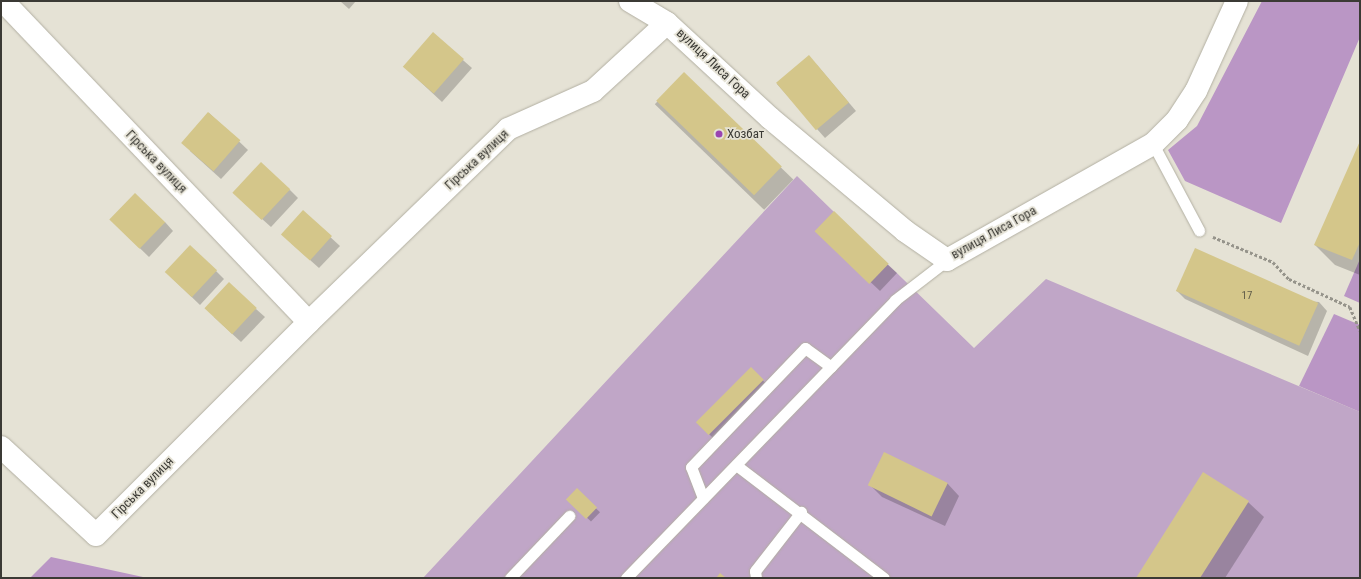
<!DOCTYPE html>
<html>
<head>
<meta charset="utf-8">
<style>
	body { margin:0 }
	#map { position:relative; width:1361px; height:579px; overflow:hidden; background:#e5e2d5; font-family:"Roboto Condensed",sans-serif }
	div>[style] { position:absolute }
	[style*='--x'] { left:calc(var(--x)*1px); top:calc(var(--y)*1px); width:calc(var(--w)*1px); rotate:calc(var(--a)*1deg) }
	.green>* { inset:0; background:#c0a6c7 }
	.forest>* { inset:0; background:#ba96c5 }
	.shadow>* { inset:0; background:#0003; transform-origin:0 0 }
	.building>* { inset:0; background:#d4c68a; transform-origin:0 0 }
	.path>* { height:2.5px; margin-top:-1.25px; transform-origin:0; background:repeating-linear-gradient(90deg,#96948b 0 3px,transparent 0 5px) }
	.roads { filter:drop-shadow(0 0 1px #b2afa2) drop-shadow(0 0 1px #b2afa2) }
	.lane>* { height:11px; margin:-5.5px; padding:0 5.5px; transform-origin:5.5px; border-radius:5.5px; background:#fff }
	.street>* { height:22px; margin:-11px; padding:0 11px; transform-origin:11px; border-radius:11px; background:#fff }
	.dots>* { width:11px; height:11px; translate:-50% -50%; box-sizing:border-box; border:2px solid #e5e2d5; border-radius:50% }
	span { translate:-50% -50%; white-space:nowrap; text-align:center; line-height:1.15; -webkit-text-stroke:3.5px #e5e2d5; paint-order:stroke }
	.number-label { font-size:11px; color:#615d4a }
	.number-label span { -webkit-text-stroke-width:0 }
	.street-label { font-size:13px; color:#3b3a35 }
	.poi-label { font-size:13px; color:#3b3a35 }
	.left { translate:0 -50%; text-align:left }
	.frame { position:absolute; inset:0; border:2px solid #3b3a35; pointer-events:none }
</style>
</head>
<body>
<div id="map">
	<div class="green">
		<i style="clip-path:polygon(797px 176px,974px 348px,1046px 279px,1360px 412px,1360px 578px,423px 578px)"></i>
	</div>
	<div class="forest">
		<i style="clip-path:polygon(1262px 1px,1360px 1px,1360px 37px,1281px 223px,1185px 181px,1168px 150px,1197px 126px)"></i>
		<i style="clip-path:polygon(1360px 259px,1360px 303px,1344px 296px)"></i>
		<i style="clip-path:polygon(1334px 314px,1360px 325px,1360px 412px,1299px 386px)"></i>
		<i style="clip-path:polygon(51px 557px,143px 577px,143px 578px,30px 578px)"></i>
	</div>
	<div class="shadow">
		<i style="clip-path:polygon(340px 1px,356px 1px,349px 9px)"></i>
		<i style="clip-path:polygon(433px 34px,472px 68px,442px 102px,413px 75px)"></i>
		<i style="clip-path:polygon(817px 65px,856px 111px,825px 138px,777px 84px)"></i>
		<i style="left:684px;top:74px;width:152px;height:42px;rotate:44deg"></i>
		<i style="clip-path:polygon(209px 113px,248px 150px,221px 179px,190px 151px)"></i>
		<i style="clip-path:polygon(1360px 144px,1360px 275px,1335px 265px,1315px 245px)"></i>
		<i style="clip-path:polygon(290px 190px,298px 198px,271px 227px,242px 201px)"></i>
		<i style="clip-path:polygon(303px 212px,340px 246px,319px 268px,291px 243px)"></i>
		<i style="clip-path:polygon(165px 222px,173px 231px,149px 257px,119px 228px)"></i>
		<i style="clip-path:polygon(825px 239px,888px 265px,897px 273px,880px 291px)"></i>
		<i style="clip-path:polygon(216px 271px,224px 279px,200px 305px,174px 280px)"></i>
		<i style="clip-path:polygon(1176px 290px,1319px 302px,1327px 311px,1308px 356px,1185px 299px)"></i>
		<i style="clip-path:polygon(256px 309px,265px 317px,241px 342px,214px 317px)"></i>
		<i style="left:751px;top:369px;width:29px;height:76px;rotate:44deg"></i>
		<i style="clip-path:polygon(947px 483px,959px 496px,945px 526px,882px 497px,870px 485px)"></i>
		<i style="left:577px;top:490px;width:32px;height:13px;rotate:44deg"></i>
		<i style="clip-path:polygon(1248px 502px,1264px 517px,1225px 578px,1137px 578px)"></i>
	</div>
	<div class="building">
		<i style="left:433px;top:32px;width:41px;height:46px;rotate:41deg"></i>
		<i style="left:809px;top:55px;width:62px;height:43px;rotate:50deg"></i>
		<i style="left:684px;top:72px;width:136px;height:40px;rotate:44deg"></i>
		<i style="left:208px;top:112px;width:43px;height:41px;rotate:41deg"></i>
		<i style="clip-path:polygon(1360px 141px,1360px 242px,1352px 260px,1314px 245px)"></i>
		<i style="left:261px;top:162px;width:40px;height:42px;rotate:43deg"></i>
		<i style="left:135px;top:193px;width:42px;height:37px;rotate:44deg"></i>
		<i style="left:303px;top:210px;width:39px;height:33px;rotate:42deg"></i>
		<i style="left:834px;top:211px;width:76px;height:28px;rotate:44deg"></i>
		<i style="left:190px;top:245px;width:37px;height:37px;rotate:43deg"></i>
		<i style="left:1195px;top:248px;width:135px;height:47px;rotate:24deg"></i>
		<i style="left:229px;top:282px;width:38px;height:36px;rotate:43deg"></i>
		<i style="left:751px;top:367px;width:18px;height:78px;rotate:45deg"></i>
		<i style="left:884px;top:452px;width:71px;height:37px;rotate:26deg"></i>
		<i style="clip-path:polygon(1203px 472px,1249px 501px,1200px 578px,1136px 578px)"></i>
		<i style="left:577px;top:488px;width:28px;height:16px;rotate:44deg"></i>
		<i style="clip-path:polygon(720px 573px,726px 578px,716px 578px)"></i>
	</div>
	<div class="path">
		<i style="--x:1213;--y:237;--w:65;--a:22.6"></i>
		<i style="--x:1273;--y:262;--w:23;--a:47"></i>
		<i style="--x:1289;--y:279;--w:67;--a:24.7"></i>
		<i style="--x:1350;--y:307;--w:26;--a:67"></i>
	</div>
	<div class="roads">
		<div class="lane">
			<i style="--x:1153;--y:144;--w:98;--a:61.9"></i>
			<i style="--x:736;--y:465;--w:186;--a:37.4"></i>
			<i style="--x:703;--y:498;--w:33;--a:-111"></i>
			<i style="--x:691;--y:467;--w:165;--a:-46.2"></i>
			<i style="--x:805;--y:348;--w:32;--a:36"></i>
			<i style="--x:510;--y:578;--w:86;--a:-46.4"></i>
			<i style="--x:626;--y:578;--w:387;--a:-45.9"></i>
			<i style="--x:895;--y:300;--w:66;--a:-37.6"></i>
			<i style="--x:756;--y:578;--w:7;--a:-98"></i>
			<i style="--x:755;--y:571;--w:75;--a:-52.1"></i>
		</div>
		<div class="street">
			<i style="--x:3;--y:1;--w:443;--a:46.4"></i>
			<i style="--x:630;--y:1;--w:43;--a:30.7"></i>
			<i style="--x:667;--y:23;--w:140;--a:42.7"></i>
			<i style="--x:770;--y:118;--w:176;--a:39.9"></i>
			<i style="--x:905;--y:231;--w:51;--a:34.6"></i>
			<i style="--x:947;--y:260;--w:236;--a:-29.4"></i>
			<i style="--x:1153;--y:144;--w:34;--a:-45"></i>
			<i style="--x:1177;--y:120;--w:35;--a:-57"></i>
			<i style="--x:1196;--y:91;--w:99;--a:-65.5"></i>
			<i style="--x:1;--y:447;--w:129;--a:42.8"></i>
			<i style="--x:96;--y:535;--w:301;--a:-45"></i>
			<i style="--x:309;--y:322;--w:277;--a:-44.1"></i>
			<i style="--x:508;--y:129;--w:93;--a:-24.1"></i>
			<i style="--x:593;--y:91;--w:100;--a:-42.6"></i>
		</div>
	</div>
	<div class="dots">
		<i style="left:719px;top:134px;background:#9a44b1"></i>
	</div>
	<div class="number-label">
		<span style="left:1247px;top:296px">17</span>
	</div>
	<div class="street-label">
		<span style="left:713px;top:64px;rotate:43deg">вулиця Лиса Гора</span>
		<span style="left:477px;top:160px;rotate:-43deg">Гірська вулиця</span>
		<span style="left:156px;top:162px;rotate:46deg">Гірська вулиця</span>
		<span style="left:994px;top:233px;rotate:-29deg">вулиця Лиса Гора</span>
		<span style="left:143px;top:488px;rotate:-45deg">Гірська вулиця</span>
	</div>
	<div class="poi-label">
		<span class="left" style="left:727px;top:134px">Хозбат</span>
	</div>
	<div class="frame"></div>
</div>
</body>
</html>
